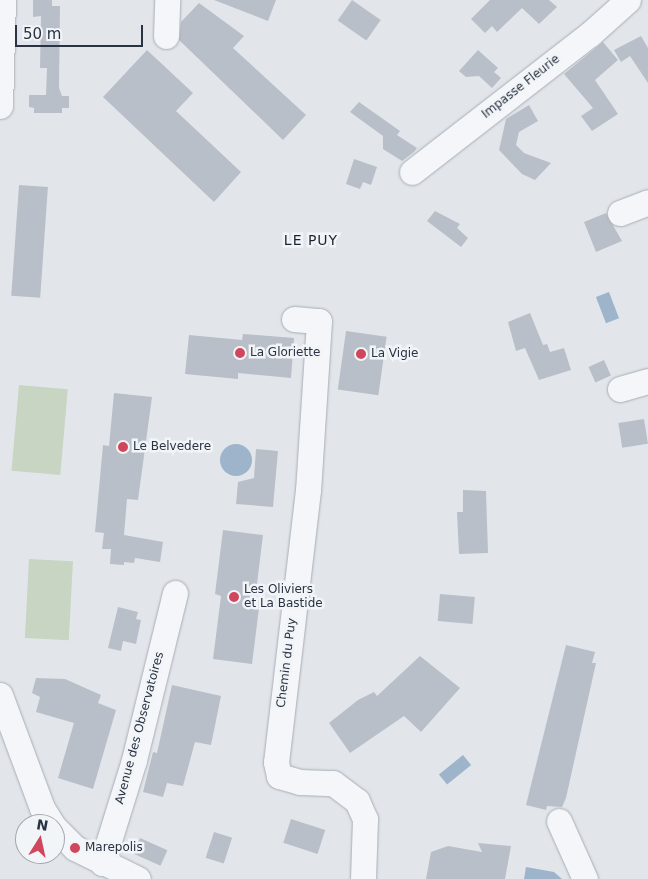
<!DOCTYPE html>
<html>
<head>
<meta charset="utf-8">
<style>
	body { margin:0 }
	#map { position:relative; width:648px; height:879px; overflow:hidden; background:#e2e6eb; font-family:"DejaVu Sans",sans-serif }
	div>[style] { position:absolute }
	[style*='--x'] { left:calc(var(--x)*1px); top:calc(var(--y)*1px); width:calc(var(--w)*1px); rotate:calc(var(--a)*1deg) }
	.green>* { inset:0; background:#c8d5c3; transform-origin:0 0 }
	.water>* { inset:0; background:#9db4cb; transform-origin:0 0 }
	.round { border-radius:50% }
	.building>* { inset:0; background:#b9bfc8; transform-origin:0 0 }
	.roads { filter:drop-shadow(0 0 1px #a7adb5) drop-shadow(0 0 1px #a7adb5) }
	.minor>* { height:25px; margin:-12.5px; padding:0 12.5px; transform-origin:12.5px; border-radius:12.5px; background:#f5f6f9 }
	.dots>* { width:14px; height:14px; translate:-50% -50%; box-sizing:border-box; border:2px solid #f2f5f8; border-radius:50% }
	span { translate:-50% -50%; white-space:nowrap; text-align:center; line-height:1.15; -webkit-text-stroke:5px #f2f5f8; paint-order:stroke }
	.street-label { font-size:12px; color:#2a3343 }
	.poi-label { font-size:12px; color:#2a3343 }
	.left { translate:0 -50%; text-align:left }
	.neighbourhood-label { font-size:14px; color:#1c2434; letter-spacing:1px }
	.north { position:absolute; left:15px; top:814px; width:50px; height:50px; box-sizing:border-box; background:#f2f5f8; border:1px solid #a2a7b0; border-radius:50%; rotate:10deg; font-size:14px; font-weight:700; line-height:20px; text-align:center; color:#2a3343 }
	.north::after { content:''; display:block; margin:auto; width:18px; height:22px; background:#d0475d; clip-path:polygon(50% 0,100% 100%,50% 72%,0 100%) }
	.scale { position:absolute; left:15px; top:25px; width:128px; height:22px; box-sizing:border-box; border:2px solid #2a3343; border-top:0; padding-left:6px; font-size:15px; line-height:18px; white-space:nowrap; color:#2a3343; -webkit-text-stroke:4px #f2f5f8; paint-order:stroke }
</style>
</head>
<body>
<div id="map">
	<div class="green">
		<i style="left:19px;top:385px;width:49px;height:86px;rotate:5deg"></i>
		<i style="left:29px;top:559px;width:44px;height:79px;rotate:3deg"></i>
	</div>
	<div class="water">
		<i style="left:609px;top:292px;width:28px;height:14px;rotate:69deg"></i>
		<i class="round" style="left:220px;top:444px;width:32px;height:32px"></i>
		<i style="left:463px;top:755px;width:13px;height:31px;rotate:51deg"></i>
		<i style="clip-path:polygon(526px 867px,554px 872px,562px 879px,524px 879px)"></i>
	</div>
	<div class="building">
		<i style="clip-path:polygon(33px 0,52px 0,52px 6px,60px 6px,59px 88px,62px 96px,69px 96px,69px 108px,62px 108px,62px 113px,34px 113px,34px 108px,29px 107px,29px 95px,46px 95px,47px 68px,40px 68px,41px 16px,33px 17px)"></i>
		<i style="clip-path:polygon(214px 0,276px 0,268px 21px)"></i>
		<i style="left:352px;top:0;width:35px;height:25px;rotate:35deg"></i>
		<i style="clip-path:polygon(490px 0,549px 0,557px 7px,539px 24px,522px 8px,497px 32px,492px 26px,485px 33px,471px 19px)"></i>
		<i style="clip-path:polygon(199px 3px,244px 36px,233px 48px,306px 115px,283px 140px,179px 40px,181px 22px)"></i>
		<i style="clip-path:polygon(641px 36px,648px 48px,648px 83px,630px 56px,621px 62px,614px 50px)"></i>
		<i style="clip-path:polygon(603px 42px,618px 60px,595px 80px,618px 114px,592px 131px,581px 116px,593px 108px,564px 74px)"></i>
		<i style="clip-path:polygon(147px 50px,193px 93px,176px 111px,241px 172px,214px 202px,103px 97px)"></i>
		<i style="clip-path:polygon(478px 50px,498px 68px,494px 72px,501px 78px,492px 88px,479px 76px,466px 77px,459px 71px)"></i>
		<i style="clip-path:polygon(359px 102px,400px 131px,397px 135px,417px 148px,414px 152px,402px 161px,383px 149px,383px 136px,350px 112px)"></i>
		<i style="clip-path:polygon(529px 105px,538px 121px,519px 132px,516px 145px,524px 153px,551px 163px,535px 180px,522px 174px,499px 150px,506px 119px)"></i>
		<i style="clip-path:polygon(354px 159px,377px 167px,371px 185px,363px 182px,360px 189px,346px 184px)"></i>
		<i style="left:19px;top:185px;width:29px;height:111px;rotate:4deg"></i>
		<i style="clip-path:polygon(435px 211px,460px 224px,457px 228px,468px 238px,461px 247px,427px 221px)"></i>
		<i style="clip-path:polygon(606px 213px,622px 241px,596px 252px,584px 222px)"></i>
		<i style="clip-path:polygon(530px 313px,543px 345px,547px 344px,550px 352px,564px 348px,571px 370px,539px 380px,525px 348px,516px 351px,508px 322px)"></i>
		<i style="left:346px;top:331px;width:41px;height:59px;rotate:8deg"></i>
		<i style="clip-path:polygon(243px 334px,294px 338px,291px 378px,238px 373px,238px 379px,185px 374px,189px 335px,242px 340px)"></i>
		<i style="left:604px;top:360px;width:17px;height:17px;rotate:66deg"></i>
		<i style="clip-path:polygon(114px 393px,152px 397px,138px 500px,127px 499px,124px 535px,163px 542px,160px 562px,135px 558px,134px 563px,124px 562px,124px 565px,110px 564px,111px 549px,102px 549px,104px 533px,95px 532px,103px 445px,109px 446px)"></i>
		<i style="left:644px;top:419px;width:25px;height:26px;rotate:81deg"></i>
		<i style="clip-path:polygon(256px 449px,278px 451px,273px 507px,236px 504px,238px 482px,254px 478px)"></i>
		<i style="clip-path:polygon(463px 490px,486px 491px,488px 553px,459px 554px,457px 512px,463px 512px)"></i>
		<i style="clip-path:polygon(223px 530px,263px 535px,255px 600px,260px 600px,252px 664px,213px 659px,221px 596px,215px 594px)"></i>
		<i style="left:440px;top:594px;width:35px;height:27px;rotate:5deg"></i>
		<i style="clip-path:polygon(118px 607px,138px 612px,136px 619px,141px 620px,136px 644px,123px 641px,121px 651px,108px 648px)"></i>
		<i style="clip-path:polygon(566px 645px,595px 652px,592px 663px,596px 663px,566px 798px,562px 807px,547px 806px,546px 810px,526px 805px)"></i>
		<i style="clip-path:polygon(420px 656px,460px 688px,421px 732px,404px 716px,350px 753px,329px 723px,358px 700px,374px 692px,377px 696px)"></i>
		<i style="clip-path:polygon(36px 678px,65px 679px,101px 695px,98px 703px,116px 710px,93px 789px,58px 778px,74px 723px,36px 712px,40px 697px,32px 693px)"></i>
		<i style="clip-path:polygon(172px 685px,221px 696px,211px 745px,195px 742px,183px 786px,167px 783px,163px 797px,143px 792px,153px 752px,157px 753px)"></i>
		<i style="left:291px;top:819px;width:36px;height:25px;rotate:18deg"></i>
		<i style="left:214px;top:832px;width:19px;height:27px;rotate:18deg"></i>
		<i style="left:140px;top:838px;width:30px;height:17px;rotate:24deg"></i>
		<i style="clip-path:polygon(478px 843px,511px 846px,505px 879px,426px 879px,431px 852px,448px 846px,482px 852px)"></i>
	</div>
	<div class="roads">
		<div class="minor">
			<i style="--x:166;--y:36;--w:36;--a:-88"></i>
			<i style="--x:0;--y:106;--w:106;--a:-88.4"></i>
			<i style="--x:412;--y:172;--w:225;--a:-37.8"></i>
			<i style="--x:590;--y:34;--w:51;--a:-41.8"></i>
			<i style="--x:620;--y:213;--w:30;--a:-21"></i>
			<i style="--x:294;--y:319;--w:25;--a:5"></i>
			<i style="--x:319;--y:321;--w:169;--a:93.7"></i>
			<i style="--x:308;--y:490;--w:274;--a:96.7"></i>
			<i style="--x:276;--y:762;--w:14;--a:78"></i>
			<i style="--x:279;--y:776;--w:22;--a:16"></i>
			<i style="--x:300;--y:782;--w:33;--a:2"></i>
			<i style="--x:333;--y:783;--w:30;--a:37"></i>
			<i style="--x:357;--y:801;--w:20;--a:66"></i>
			<i style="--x:365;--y:819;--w:60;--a:91.9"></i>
			<i style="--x:620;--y:389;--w:29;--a:-16"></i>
			<i style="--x:0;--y:695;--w:121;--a:69.6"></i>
			<i style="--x:42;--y:808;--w:19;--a:58"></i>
			<i style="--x:559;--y:821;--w:64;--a:65.9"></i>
			<i style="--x:55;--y:828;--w:28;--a:45"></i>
			<i style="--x:75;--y:848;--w:70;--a:26.2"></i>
			<i style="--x:102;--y:863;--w:108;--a:-72.7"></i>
			<i style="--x:134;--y:760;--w:172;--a:-76.2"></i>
		</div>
	</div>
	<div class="dots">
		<i style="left:240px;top:353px;background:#d0475d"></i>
		<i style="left:361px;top:354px;background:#d0475d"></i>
		<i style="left:123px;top:447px;background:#d0475d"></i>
		<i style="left:234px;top:597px;background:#d0475d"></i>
		<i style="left:75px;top:848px;background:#d0475d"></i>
	</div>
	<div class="street-label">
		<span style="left:521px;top:87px;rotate:-38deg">Impasse Fleurie</span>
		<span style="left:287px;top:663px;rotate:-83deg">Chemin du Puy</span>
		<span style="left:140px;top:728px;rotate:-75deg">Avenue des Observatoires</span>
	</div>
	<div class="poi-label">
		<span class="left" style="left:250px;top:353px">La Gloriette</span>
		<span class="left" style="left:371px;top:354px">La Vigie</span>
		<span class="left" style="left:133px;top:447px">Le Belvedere</span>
		<span class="left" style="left:244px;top:597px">Les Oliviers<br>et La Bastide</span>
		<span class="left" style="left:85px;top:848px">Marepolis</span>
	</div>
	<div class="neighbourhood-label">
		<span style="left:311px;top:240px">LE PUY</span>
	</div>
	<div class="north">N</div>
	<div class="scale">50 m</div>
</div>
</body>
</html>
